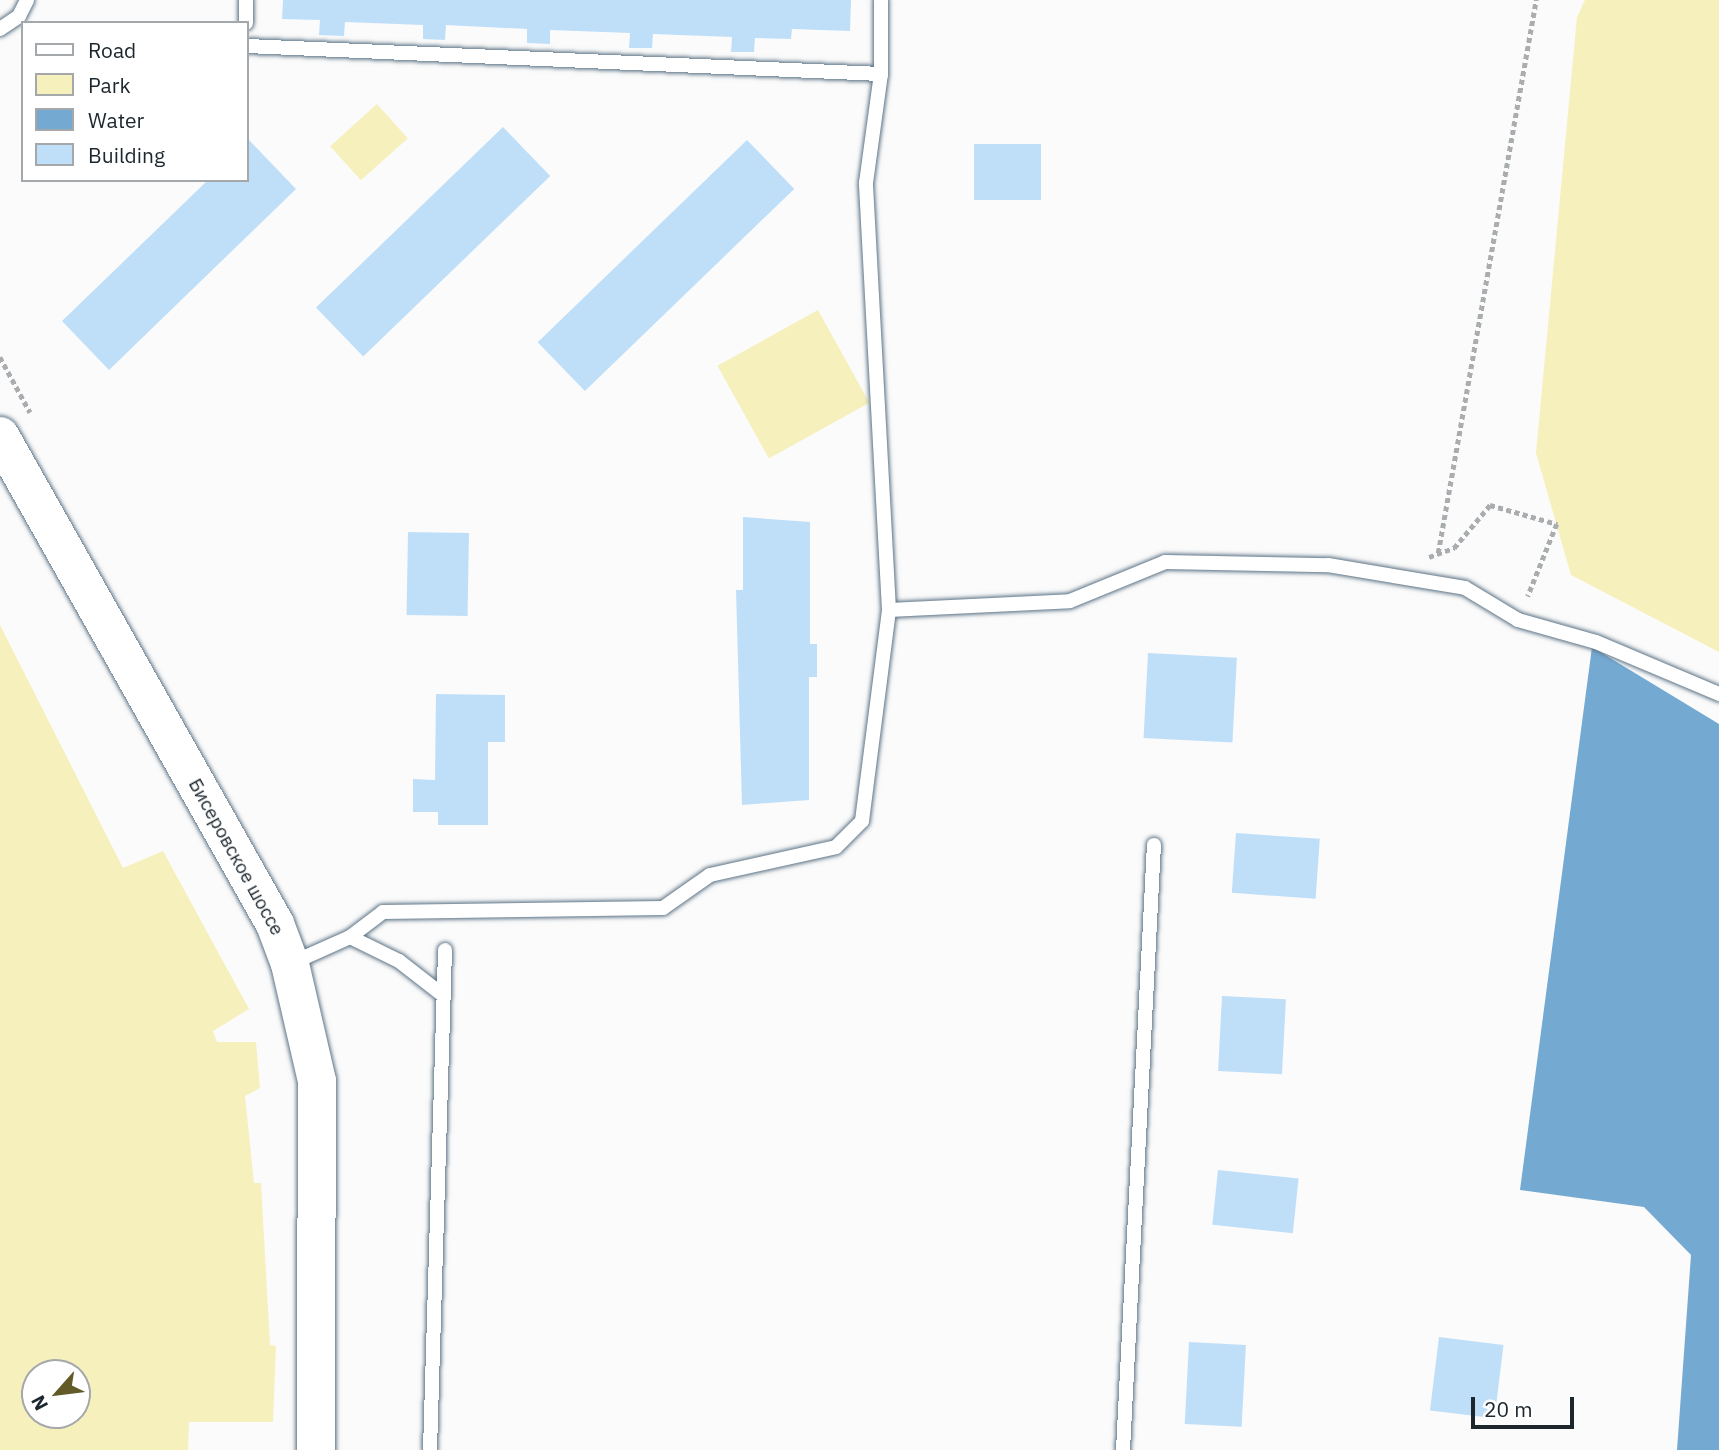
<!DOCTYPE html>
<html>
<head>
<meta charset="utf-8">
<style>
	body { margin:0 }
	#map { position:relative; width:1719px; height:1450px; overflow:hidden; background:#fbfbfb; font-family:"IBM Plex Sans",sans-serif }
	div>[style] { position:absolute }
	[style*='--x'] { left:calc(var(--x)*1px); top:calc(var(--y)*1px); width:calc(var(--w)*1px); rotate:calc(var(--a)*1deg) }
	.green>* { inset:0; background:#f6f0bd; transform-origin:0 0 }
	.water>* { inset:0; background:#74a9d2 }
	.building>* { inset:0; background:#bfdff9; transform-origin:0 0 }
	.path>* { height:4.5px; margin-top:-2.25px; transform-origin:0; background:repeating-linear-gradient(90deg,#a9adb0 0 5px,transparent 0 8.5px) }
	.roads { filter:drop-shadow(0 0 2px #5d7486) drop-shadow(0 0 2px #5d7486) }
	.lane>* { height:14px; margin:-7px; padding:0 7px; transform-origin:7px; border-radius:7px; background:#fff }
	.secondary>* { height:38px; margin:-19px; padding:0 19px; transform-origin:19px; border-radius:19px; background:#fff }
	span { translate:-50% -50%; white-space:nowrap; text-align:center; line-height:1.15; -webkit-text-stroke:5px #fff; paint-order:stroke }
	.street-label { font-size:19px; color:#1c262d }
	.legend { position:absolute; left:21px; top:21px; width:228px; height:161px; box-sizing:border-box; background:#fff; border:2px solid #a4a8ab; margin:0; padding:9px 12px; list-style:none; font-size:21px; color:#1c262d }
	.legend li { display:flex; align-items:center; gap:14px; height:35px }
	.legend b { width:35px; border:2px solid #a4a8ab }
	.north { position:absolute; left:21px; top:1359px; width:70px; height:70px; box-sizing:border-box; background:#fff; border:2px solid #a4a8ab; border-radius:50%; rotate:242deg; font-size:19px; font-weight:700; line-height:28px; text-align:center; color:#1c262d }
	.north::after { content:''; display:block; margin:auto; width:24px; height:32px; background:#625b28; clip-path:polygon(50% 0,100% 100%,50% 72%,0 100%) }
	.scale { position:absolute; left:1471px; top:1397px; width:103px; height:32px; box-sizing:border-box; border:4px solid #1c262d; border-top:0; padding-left:9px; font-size:21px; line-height:24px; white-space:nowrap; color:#1c262d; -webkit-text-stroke:5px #fff; paint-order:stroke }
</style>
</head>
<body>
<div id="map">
	<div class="green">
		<i style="clip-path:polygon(1585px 0,1719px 0,1719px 652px,1571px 575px,1536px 453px,1577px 17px)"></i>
		<i style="left:377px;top:104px;width:46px;height:63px;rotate:48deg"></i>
		<i style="left:818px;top:310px;width:106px;height:115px;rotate:61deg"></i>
		<i style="clip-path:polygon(evenodd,0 625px,123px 868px,163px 851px,249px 1009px,213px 1031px,217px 1042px,256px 1042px,260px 1088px,245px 1096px,254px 1183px,261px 1183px,270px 1345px,276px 1346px,273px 1422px,189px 1422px,188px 1450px,0 1450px,0 625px,77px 1373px,77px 1415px,35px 1415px,35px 1373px,77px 1373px)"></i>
	</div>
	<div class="water">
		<i style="clip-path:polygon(1592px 647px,1719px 724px,1719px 1450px,1677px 1450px,1691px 1255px,1644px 1207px,1520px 1190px)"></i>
	</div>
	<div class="building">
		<i style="clip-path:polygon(283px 0,851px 0,850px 31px,792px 29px,791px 39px,755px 38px,754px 52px,731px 52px,732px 37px,653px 34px,652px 48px,629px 48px,630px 33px,550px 30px,550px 44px,527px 43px,527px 29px,446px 25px,445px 40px,423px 39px,423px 25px,345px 22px,344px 36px,319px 35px,320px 20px,282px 19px)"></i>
		<i style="left:503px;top:127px;width:68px;height:260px;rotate:46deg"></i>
		<i style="clip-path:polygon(249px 140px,296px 189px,109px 370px,62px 321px,208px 180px,247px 180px)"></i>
		<i style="left:747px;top:140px;width:68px;height:291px;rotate:46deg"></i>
		<i style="left:974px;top:144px;width:67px;height:56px"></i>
		<i style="clip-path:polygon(743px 517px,810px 522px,810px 644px,817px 644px,817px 677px,809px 677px,809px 800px,742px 805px,736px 590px,743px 590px)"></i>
		<i style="left:408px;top:532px;width:61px;height:83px;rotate:1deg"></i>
		<i style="left:1148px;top:653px;width:89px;height:85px;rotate:3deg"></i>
		<i style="clip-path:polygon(436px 694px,505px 695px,505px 742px,488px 742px,488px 825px,438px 825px,438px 812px,413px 812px,413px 779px,435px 780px)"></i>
		<i style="left:1236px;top:833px;width:84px;height:60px;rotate:4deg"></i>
		<i style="left:1222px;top:996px;width:64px;height:75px;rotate:3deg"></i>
		<i style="left:1218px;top:1170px;width:81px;height:55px;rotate:6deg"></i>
		<i style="left:1439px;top:1337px;width:65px;height:74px;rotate:7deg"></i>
		<i style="left:1189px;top:1342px;width:57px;height:82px;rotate:3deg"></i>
	</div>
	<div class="path">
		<i style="--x:0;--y:357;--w:63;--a:61.4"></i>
		<i style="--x:1438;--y:553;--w:562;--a:-79.95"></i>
		<i style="--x:1429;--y:557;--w:27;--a:-20"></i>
		<i style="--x:1454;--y:548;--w:56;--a:-50.1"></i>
		<i style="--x:1490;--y:505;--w:70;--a:15.8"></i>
		<i style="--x:1557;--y:524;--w:78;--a:111.9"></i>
	</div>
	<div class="roads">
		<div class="lane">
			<i style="--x:246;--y:23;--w:23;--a:-90"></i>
			<i style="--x:0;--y:29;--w:23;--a:-34"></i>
			<i style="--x:19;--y:16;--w:18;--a:-63"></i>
			<i style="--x:247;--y:46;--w:635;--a:2.53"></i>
			<i style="--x:889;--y:610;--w:181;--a:-2.8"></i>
			<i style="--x:1070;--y:601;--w:103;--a:-22.3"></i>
			<i style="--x:1165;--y:562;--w:163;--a:1.1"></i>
			<i style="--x:1328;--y:565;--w:139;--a:9.5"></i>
			<i style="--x:1465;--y:588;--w:62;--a:31.1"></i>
			<i style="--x:1518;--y:620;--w:81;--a:15.8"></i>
			<i style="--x:1596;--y:642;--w:134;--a:22.9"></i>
			<i style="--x:350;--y:937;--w:55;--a:26.1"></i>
			<i style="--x:399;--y:961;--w:57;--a:37.9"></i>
			<i style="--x:292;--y:963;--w:64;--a:-24.1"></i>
			<i style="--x:350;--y:937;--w:41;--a:-37.1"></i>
			<i style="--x:383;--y:912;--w:280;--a:-0.8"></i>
			<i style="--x:663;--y:908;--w:57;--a:-35.1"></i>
			<i style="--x:710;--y:875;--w:129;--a:-12.5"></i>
			<i style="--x:836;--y:847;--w:37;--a:-45"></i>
			<i style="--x:862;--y:821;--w:213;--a:-82.7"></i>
			<i style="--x:889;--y:610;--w:428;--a:-93.1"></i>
			<i style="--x:866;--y:183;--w:110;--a:-82.2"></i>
			<i style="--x:881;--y:74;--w:74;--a:-90"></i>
			<i style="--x:430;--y:1450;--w:500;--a:-88.28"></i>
			<i style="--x:1123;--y:1450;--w:606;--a:-87.07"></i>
		</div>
		<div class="secondary">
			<i style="--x:0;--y:436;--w:560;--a:60.6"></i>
			<i style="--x:275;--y:924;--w:43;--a:69.4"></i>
			<i style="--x:290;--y:964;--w:120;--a:77"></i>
			<i style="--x:317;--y:1081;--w:369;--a:90.2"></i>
		</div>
	</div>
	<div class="street-label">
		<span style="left:236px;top:857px;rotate:61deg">Бисеровское шоссе</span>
	</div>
	<ul class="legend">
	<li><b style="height:9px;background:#fff"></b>Road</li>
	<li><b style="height:19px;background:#f6f0bd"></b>Park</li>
	<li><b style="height:19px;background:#74a9d2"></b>Water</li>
	<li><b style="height:19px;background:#bfdff9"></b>Building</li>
	</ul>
	<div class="north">N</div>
	<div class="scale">20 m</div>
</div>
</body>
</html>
